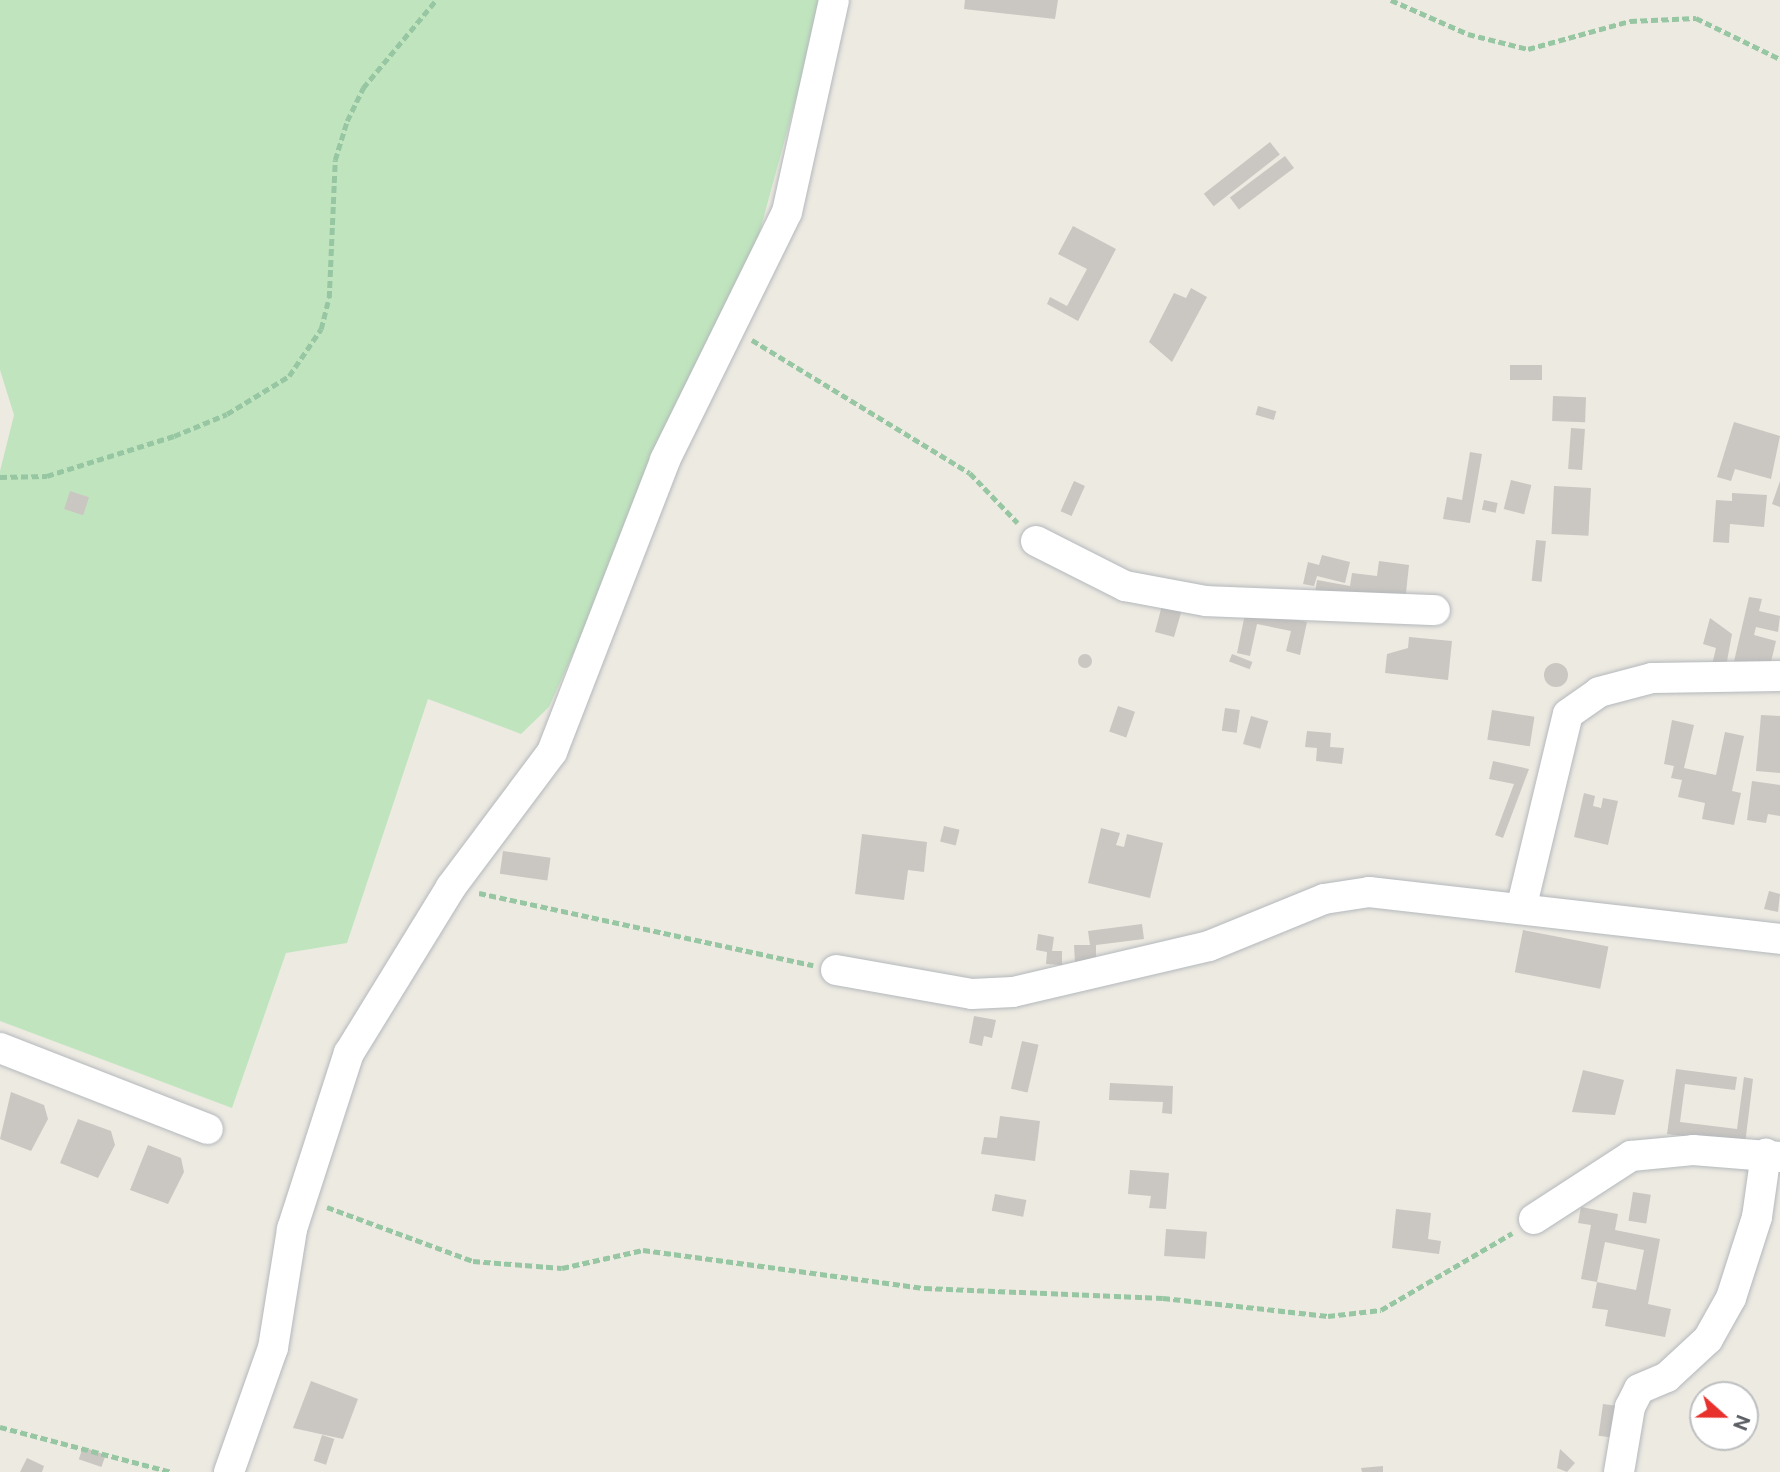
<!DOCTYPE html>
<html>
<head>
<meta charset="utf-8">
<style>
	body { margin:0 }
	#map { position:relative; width:1780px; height:1472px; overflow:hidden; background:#edeae2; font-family:"Public Sans",sans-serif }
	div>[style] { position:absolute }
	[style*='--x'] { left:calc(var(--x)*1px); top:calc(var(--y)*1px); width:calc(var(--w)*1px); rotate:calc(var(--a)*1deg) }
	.green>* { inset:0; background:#c0e5be }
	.building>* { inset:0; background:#cac6c1; transform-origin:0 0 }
	.round { border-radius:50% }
	.path>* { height:4.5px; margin-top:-2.25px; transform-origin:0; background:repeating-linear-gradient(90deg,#97c6a2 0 7px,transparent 0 10.5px) }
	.roads { filter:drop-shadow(0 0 2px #b4b8bc) drop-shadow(0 0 2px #b4b8bc) }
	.minor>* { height:30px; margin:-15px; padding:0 15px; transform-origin:15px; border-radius:15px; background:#fff }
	span { translate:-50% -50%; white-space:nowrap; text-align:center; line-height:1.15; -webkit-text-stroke:7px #fff; paint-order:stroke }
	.north { position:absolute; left:1689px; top:1381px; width:70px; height:70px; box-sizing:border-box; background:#fff; border:2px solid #bdbfc0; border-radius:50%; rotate:111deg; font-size:19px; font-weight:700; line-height:28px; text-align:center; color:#5a5e62 }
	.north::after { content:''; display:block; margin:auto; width:24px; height:32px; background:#e8312c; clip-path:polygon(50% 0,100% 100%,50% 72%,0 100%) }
</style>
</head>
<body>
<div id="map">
	<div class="green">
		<i style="clip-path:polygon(0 0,823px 0,755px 249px,549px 707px,521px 734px,428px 699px,347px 943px,286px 953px,232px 1108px,0 1021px,0 471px,14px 415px,0 370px)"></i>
	</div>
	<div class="building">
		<i style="clip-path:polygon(965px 0,1058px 0,1055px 19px,964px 9px)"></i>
		<i style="left:1270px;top:142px;width:16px;height:84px;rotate:52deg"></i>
		<i style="left:1285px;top:156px;width:15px;height:69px;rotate:53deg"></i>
		<i style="clip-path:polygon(1073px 226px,1116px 249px,1078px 321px,1047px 304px,1050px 297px,1067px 306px,1087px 269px,1058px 254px)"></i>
		<i style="clip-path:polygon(1191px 288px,1207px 297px,1172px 362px,1149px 342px,1174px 293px,1186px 298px)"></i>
		<i style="left:1542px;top:365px;width:15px;height:32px;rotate:90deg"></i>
		<i style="left:1553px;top:396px;width:33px;height:25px;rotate:2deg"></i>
		<i style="left:1258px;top:406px;width:19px;height:9px;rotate:16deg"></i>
		<i style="clip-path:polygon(1734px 422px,1780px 436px,1771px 479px,1735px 469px,1731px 481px,1717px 477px)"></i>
		<i style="left:1571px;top:428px;width:14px;height:41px;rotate:4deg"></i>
		<i style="clip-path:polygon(1470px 452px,1482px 454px,1470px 523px,1443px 519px,1447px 497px,1462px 500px)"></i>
		<i style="left:1511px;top:480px;width:21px;height:30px;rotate:14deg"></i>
		<i style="left:1074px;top:481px;width:12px;height:33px;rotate:24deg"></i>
		<i style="clip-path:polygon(1780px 481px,1780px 507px,1772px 504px)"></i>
		<i style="left:1554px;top:486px;width:37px;height:48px;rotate:3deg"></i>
		<i style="left:70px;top:491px;width:20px;height:19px;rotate:18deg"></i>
		<i style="clip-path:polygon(1732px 493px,1767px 495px,1764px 527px,1730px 524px,1729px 543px,1713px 542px,1716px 500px,1732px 501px)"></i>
		<i style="left:1484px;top:500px;width:14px;height:10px;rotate:12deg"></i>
		<i style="left:1536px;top:540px;width:10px;height:41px;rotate:6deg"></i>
		<i style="clip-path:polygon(1322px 555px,1350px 562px,1345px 583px,1317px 576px,1314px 586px,1303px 584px,1308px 562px,1319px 565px)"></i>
		<i style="clip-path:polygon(1379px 561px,1409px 565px,1405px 602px,1315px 593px,1317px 580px,1350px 586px,1352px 573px,1377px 576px)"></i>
		<i style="clip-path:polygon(1166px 590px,1227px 607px,1224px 617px,1183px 606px,1174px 637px,1155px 632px)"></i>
		<i style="clip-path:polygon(1749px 597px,1762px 599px,1759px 611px,1780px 616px,1778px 632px,1756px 627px,1754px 635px,1776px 641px,1770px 666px,1732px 670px)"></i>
		<i style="clip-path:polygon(1246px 609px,1307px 622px,1300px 655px,1286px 651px,1291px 631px,1257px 624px,1250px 656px,1237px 653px)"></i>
		<i style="clip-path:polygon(1710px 618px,1732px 634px,1725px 672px,1711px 669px,1716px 648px,1703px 644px)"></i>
		<i style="clip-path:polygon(1409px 637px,1452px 641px,1448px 680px,1385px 673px,1387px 654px,1408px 648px)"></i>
		<i style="left:1232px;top:654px;width:22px;height:8px;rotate:21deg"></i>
		<i class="round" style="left:1078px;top:654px;width:14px;height:14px"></i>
		<i class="round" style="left:1544px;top:663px;width:24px;height:24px"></i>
		<i style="left:1118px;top:706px;width:18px;height:27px;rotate:19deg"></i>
		<i style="left:1225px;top:708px;width:15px;height:23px;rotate:8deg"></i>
		<i style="left:1492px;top:710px;width:43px;height:30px;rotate:9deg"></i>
		<i style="clip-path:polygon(1761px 715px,1780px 716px,1780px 773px,1756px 771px)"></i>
		<i style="left:1251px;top:716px;width:18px;height:29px;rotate:16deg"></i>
		<i style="clip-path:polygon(1672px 720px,1694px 725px,1684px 768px,1716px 775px,1725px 732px,1744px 736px,1732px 791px,1741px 793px,1734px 825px,1702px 819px,1705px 803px,1678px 797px,1682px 780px,1671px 778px,1674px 766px,1664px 764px)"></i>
		<i style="clip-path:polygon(1307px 731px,1331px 733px,1330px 747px,1344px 748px,1342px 764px,1316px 761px,1317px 748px,1305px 747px)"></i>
		<i style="clip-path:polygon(1493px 761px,1529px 769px,1503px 838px,1495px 835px,1514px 784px,1489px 779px)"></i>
		<i style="clip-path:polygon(1752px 781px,1780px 785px,1780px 816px,1768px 814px,1766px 823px,1747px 820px)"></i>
		<i style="clip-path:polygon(1584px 793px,1595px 796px,1593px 806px,1601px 808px,1603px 798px,1618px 801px,1608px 845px,1574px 837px)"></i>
		<i style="left:944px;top:826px;width:16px;height:16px;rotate:14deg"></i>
		<i style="clip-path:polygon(1101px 828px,1120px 833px,1116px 845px,1124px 847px,1127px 834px,1163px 843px,1150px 898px,1088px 883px)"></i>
		<i style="clip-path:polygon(862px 834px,927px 842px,924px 872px,908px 870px,904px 900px,855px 894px)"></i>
		<i style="left:503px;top:851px;width:48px;height:23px;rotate:8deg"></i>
		<i style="clip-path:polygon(1769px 891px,1780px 894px,1778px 912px,1764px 909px)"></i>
		<i style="clip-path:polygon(1142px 924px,1144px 939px,1096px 945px,1096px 962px,1075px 963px,1074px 945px,1090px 945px,1088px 931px)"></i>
		<i style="left:1523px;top:930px;width:87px;height:43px;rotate:11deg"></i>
		<i style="clip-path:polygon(1038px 934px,1054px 937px,1052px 951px,1062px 951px,1062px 965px,1046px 964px,1047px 952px,1036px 950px)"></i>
		<i style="clip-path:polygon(974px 1016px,996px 1020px,992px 1038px,984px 1036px,982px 1046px,969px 1043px)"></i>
		<i style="left:1022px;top:1041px;width:17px;height:49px;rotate:13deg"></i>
		<i style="clip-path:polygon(1676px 1069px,1737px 1077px,1735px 1090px,1685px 1084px,1680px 1122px,1737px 1129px,1744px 1077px,1753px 1079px,1745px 1144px,1667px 1134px)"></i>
		<i style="clip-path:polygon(1583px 1070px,1624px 1080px,1615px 1115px,1572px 1112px)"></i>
		<i style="clip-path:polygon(1110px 1083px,1173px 1086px,1172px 1114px,1162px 1113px,1163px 1102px,1109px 1100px)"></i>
		<i style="clip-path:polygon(11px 1092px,44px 1105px,48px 1119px,31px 1151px,0 1139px)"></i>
		<i style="clip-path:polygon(1000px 1116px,1040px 1121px,1035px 1161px,981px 1154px,984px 1137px,997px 1138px)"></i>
		<i style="clip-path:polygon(78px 1119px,111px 1131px,115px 1145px,98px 1178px,60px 1163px)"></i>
		<i style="clip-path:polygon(148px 1145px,181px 1158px,184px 1172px,168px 1204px,130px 1190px)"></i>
		<i style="clip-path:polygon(1130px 1170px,1169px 1173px,1166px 1209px,1149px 1208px,1151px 1196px,1128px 1194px)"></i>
		<i style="left:1633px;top:1192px;width:18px;height:29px;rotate:9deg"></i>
		<i style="left:995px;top:1194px;width:32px;height:17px;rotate:11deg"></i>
		<i style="clip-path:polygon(evenodd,1581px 1207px,1618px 1214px,1615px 1230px,1660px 1239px,1648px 1304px,1671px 1309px,1665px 1337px,1605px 1326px,1608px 1310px,1592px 1308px,1597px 1282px,1581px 1279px,1591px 1225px,1578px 1223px,1581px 1207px,1605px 1242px,1644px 1250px,1636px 1290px,1597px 1282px,1605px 1242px)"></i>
		<i style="clip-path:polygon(1396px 1209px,1431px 1213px,1428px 1239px,1441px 1241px,1439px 1254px,1392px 1248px)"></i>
		<i style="left:1166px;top:1229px;width:41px;height:27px;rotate:4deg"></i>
		<i style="clip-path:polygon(311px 1381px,358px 1399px,343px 1439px,293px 1428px)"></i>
		<i style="left:1603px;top:1404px;width:15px;height:32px;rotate:8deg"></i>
		<i style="left:322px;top:1435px;width:13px;height:27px;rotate:18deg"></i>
		<i style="left:83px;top:1447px;width:24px;height:13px;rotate:19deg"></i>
		<i style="clip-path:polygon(1560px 1449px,1575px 1463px,1567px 1472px,1557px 1468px)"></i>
		<i style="clip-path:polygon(27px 1458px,44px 1466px,42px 1472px,20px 1472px)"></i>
		<i style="clip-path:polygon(1383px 1466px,1383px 1472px,1362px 1472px,1361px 1468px)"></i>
	</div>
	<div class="path">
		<i style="--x:1391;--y:0;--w:84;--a:23.8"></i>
		<i style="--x:1468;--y:34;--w:62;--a:14"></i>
		<i style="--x:1528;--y:49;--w:106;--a:-15.4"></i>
		<i style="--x:1630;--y:21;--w:66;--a:-2.6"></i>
		<i style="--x:1696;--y:18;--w:93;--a:26"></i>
		<i style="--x:752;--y:340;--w:255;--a:31.4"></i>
		<i style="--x:970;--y:473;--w:69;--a:46.2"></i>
		<i style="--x:0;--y:477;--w:47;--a:-1.2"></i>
		<i style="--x:47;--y:476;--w:133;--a:-17.5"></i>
		<i style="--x:174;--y:436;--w:57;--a:-22.5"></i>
		<i style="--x:227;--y:414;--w:73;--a:-31.5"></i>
		<i style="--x:289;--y:376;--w:57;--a:-55.8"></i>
		<i style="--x:321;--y:329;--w:32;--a:-76"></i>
		<i style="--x:329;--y:298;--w:138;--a:-87.5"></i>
		<i style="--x:335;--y:160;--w:41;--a:-72.9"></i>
		<i style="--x:347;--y:121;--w:37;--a:-64"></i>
		<i style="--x:363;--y:88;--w:114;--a:-50.3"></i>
		<i style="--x:479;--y:893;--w:342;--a:12.2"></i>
		<i style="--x:327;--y:1207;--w:156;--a:20.3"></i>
		<i style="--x:473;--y:1261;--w:89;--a:4.5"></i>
		<i style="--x:562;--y:1268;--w:83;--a:-12.5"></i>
		<i style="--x:643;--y:1250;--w:285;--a:7.7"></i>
		<i style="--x:925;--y:1288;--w:238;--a:2.4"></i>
		<i style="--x:1163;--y:1298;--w:166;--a:6.2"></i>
		<i style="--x:1328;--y:1316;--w:53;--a:-6.5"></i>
		<i style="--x:1381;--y:1310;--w:152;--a:-30.4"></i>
		<i style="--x:0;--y:1427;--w:177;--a:14.7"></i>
	</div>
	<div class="roads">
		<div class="minor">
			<i style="--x:1036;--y:541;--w:100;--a:26.8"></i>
			<i style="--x:1125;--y:586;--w:82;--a:10.5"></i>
			<i style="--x:1206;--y:601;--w:229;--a:2.3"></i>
			<i style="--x:1522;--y:905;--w:196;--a:-76.5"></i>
			<i style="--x:1568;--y:714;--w:38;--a:-35"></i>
			<i style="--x:1599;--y:692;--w:55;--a:-14.8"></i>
			<i style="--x:1652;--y:678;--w:128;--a:-0.9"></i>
			<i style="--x:836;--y:970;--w:138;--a:10"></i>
			<i style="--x:972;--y:994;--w:41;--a:-2.8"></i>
			<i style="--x:1013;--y:992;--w:201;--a:-13.2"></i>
			<i style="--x:1209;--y:946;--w:124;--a:-22.2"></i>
			<i style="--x:1324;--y:899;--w:46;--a:-8.8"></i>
			<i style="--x:1369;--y:892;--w:414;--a:6.5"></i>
			<i style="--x:0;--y:1048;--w:223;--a:21.3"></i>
			<i style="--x:1534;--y:1219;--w:116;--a:-33"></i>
			<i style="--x:1631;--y:1156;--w:62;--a:-5.5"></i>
			<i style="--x:1693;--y:1150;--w:87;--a:4.6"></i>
			<i style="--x:229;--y:1472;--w:132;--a:-70.5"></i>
			<i style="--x:273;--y:1348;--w:121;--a:-80.9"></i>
			<i style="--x:292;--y:1229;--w:185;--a:-72.1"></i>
			<i style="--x:349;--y:1053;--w:195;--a:-58.4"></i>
			<i style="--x:451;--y:887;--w:169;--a:-53.2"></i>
			<i style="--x:552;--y:752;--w:313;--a:-68.8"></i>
			<i style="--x:665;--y:460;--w:276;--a:-63.8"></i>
			<i style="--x:787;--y:212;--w:217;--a:-77.5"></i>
			<i style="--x:1619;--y:1472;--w:66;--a:-80.4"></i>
			<i style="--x:1630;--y:1407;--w:20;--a:-63"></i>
			<i style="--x:1639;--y:1389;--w:30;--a:-23"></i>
			<i style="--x:1667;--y:1377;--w:56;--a:-42.8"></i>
			<i style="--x:1708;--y:1339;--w:47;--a:-60.7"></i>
			<i style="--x:1731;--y:1298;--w:85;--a:-72.2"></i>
			<i style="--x:1757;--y:1217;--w:64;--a:-81.9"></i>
		</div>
	</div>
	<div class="north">N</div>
</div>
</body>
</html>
